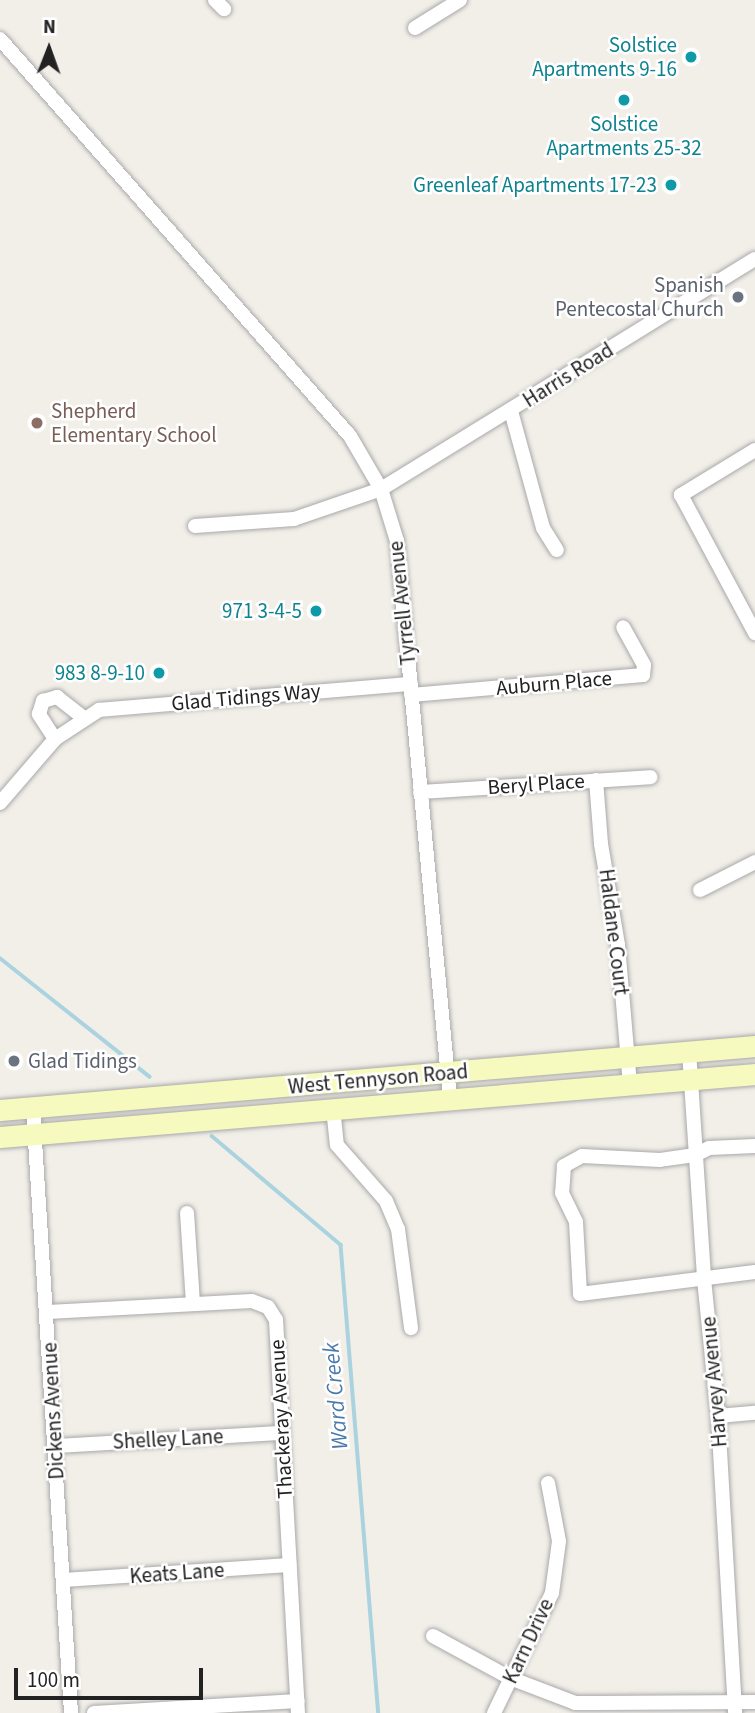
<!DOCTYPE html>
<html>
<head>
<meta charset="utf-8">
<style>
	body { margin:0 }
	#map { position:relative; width:755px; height:1713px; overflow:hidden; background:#f2efe9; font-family:"Source Sans 3",sans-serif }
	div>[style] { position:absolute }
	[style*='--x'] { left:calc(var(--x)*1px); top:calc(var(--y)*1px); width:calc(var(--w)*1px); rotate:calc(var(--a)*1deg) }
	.stream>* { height:3.5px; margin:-1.75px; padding:0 1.75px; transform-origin:1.75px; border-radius:1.75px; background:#aad3df }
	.roads { filter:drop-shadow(0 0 2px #a9a9a9) drop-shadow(0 0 2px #a9a9a9) }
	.minor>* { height:14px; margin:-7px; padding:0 7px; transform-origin:7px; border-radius:7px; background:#fff }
	.secondary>* { height:21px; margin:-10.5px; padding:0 10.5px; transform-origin:10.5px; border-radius:10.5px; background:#f7fabf }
	.dots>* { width:19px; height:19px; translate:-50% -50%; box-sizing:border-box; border:4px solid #fff; border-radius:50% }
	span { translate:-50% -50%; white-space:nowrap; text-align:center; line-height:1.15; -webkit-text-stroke:5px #fff; paint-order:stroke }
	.culture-label { font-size:21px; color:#0d838f }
	.right { translate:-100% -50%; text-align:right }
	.worship-label { font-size:21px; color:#5b616d }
	.left { translate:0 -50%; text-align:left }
	.street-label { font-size:21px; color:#222 }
	.education-label { font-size:21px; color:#785e54 }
	.water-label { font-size:23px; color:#4a7aab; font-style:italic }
	.north { position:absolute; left:14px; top:14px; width:70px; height:70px; -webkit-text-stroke:5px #fff; paint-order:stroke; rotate:1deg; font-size:19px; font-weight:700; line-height:28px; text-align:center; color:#222 }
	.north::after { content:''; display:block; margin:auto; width:24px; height:32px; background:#222; clip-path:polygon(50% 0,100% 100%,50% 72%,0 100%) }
	.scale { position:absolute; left:14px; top:1668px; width:189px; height:32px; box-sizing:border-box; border:4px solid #222; border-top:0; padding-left:9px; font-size:21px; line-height:24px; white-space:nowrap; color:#222; -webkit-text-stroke:5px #fff; paint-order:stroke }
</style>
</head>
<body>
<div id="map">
	<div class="stream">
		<i style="--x:0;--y:958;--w:191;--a:38.4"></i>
		<i style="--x:212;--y:1136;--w:169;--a:40.2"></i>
		<i style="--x:341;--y:1245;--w:470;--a:85.4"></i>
	</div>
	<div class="roads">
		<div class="minor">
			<i style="--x:215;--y:0;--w:13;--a:45"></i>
			<i style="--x:415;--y:28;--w:53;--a:-31.9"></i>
			<i style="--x:0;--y:39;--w:529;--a:48.6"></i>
			<i style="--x:350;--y:436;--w:61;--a:59.7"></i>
			<i style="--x:381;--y:489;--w:54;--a:72.9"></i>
			<i style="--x:397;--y:541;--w:561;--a:84.57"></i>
			<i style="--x:511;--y:411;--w:121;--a:74.7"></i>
			<i style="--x:543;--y:528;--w:26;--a:58"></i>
			<i style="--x:755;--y:450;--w:87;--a:148.7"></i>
			<i style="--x:681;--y:495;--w:157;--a:61.8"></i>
			<i style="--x:195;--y:526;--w:99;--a:-4"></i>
			<i style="--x:294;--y:519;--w:92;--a:-19"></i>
			<i style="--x:381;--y:489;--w:439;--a:-31.6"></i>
			<i style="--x:411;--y:695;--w:233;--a:-4.9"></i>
			<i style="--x:643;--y:675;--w:10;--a:-84"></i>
			<i style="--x:644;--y:665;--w:43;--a:-118.9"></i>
			<i style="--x:55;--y:739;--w:30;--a:-123"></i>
			<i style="--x:39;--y:714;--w:14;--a:-73"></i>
			<i style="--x:43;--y:701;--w:15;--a:-16"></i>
			<i style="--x:57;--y:697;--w:34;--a:38"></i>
			<i style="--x:596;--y:780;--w:64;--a:85.5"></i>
			<i style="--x:601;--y:844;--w:102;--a:80.4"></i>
			<i style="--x:618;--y:945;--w:141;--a:85.1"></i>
			<i style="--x:420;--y:792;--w:231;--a:-3.7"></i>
			<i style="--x:0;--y:803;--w:84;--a:-49.3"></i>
			<i style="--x:55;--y:739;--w:53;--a:-33.4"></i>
			<i style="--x:99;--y:710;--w:313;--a:-4.8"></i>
			<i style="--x:700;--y:890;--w:62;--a:-27"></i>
			<i style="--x:689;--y:1051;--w:228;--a:86.2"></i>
			<i style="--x:704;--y:1279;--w:138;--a:84.2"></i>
			<i style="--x:718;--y:1416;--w:297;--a:86.7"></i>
			<i style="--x:333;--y:1108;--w:37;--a:84"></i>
			<i style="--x:337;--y:1145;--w:74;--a:48.8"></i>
			<i style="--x:386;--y:1201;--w:30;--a:67"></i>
			<i style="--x:398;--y:1229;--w:100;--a:82.5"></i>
			<i style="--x:33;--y:1109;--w:605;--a:86.4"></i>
			<i style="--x:755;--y:1146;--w:46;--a:177.5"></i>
			<i style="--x:709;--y:1148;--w:16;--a:153"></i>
			<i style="--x:695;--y:1155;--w:35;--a:172"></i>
			<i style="--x:660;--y:1160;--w:78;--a:-177.1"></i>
			<i style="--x:582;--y:1156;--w:21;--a:151"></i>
			<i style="--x:564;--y:1166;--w:27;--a:94"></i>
			<i style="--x:562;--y:1193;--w:32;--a:64"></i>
			<i style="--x:576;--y:1222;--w:72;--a:86.8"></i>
			<i style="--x:580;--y:1294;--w:176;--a:-7.2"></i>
			<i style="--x:187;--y:1213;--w:90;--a:86.2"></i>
			<i style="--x:48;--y:1312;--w:204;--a:-3.1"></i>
			<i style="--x:252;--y:1301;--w:17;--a:21"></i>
			<i style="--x:268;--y:1307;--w:15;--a:58"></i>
			<i style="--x:276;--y:1320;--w:394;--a:86.8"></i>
			<i style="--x:718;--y:1416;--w:37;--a:-5"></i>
			<i style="--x:55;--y:1446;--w:226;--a:-3.3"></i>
			<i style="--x:63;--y:1580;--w:227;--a:-3.8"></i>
			<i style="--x:433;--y:1636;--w:88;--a:28.6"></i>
			<i style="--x:510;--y:1678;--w:70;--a:21"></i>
			<i style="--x:575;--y:1703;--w:180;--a:-0.3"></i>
			<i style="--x:94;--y:1713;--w:204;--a:-3.4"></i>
			<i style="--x:494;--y:1713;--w:133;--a:-64.2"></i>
			<i style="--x:552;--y:1593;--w:52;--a:-82.3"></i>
			<i style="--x:559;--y:1541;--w:59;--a:-100.7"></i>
		</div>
		<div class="secondary">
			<i style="--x:0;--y:1110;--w:758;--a:-4.85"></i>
			<i style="--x:0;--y:1137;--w:758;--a:-4.77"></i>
		</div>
	</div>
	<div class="dots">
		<i style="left:691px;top:57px;background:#0f9aa8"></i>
		<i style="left:624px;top:100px;background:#0f9aa8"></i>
		<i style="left:671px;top:185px;background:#0f9aa8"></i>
		<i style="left:738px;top:297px;background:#6b7280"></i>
		<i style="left:37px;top:423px;background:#8d6e63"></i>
		<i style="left:316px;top:611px;background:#0f9aa8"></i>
		<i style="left:159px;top:673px;background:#0f9aa8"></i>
		<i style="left:14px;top:1061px;background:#6b7280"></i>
	</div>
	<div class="culture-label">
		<span class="right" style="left:677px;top:57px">Solstice<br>Apartments 9-16</span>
		<span style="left:624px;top:136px">Solstice<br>Apartments 25-32</span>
		<span class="right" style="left:657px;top:185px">Greenleaf Apartments 17-23</span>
		<span class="right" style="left:302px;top:611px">971 3-4-5</span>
		<span class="right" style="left:145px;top:673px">983 8-9-10</span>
	</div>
	<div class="worship-label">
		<span class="right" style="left:724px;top:297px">Spanish<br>Pentecostal Church</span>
		<span class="left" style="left:28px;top:1061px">Glad Tidings</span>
	</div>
	<div class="street-label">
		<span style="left:568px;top:375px;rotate:-32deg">Harris Road</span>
		<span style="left:402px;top:603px;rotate:-96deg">Tyrrell Avenue</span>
		<span style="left:554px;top:683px;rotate:-5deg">Auburn Place</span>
		<span style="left:246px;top:697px;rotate:-5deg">Glad Tidings Way</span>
		<span style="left:536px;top:784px;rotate:-4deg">Beryl Place</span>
		<span style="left:614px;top:932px;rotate:83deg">Haldane Court</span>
		<span style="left:378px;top:1079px;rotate:-5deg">West Tennyson Road</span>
		<span style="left:714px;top:1382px;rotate:-95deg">Harvey Avenue</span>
		<span style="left:53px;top:1411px;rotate:-93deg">Dickens Avenue</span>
		<span style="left:281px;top:1419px;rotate:-93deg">Thackeray Avenue</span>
		<span style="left:168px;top:1439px;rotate:-3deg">Shelley Lane</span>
		<span style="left:177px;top:1573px;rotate:-4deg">Keats Lane</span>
		<span style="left:528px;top:1641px;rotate:-65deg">Karn Drive</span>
	</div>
	<div class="education-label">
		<span class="left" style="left:51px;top:423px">Shepherd<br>Elementary School</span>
	</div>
	<div class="water-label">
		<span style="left:336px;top:1396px;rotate:-95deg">Ward Creek</span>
	</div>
	<div class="north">N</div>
	<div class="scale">100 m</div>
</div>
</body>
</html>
